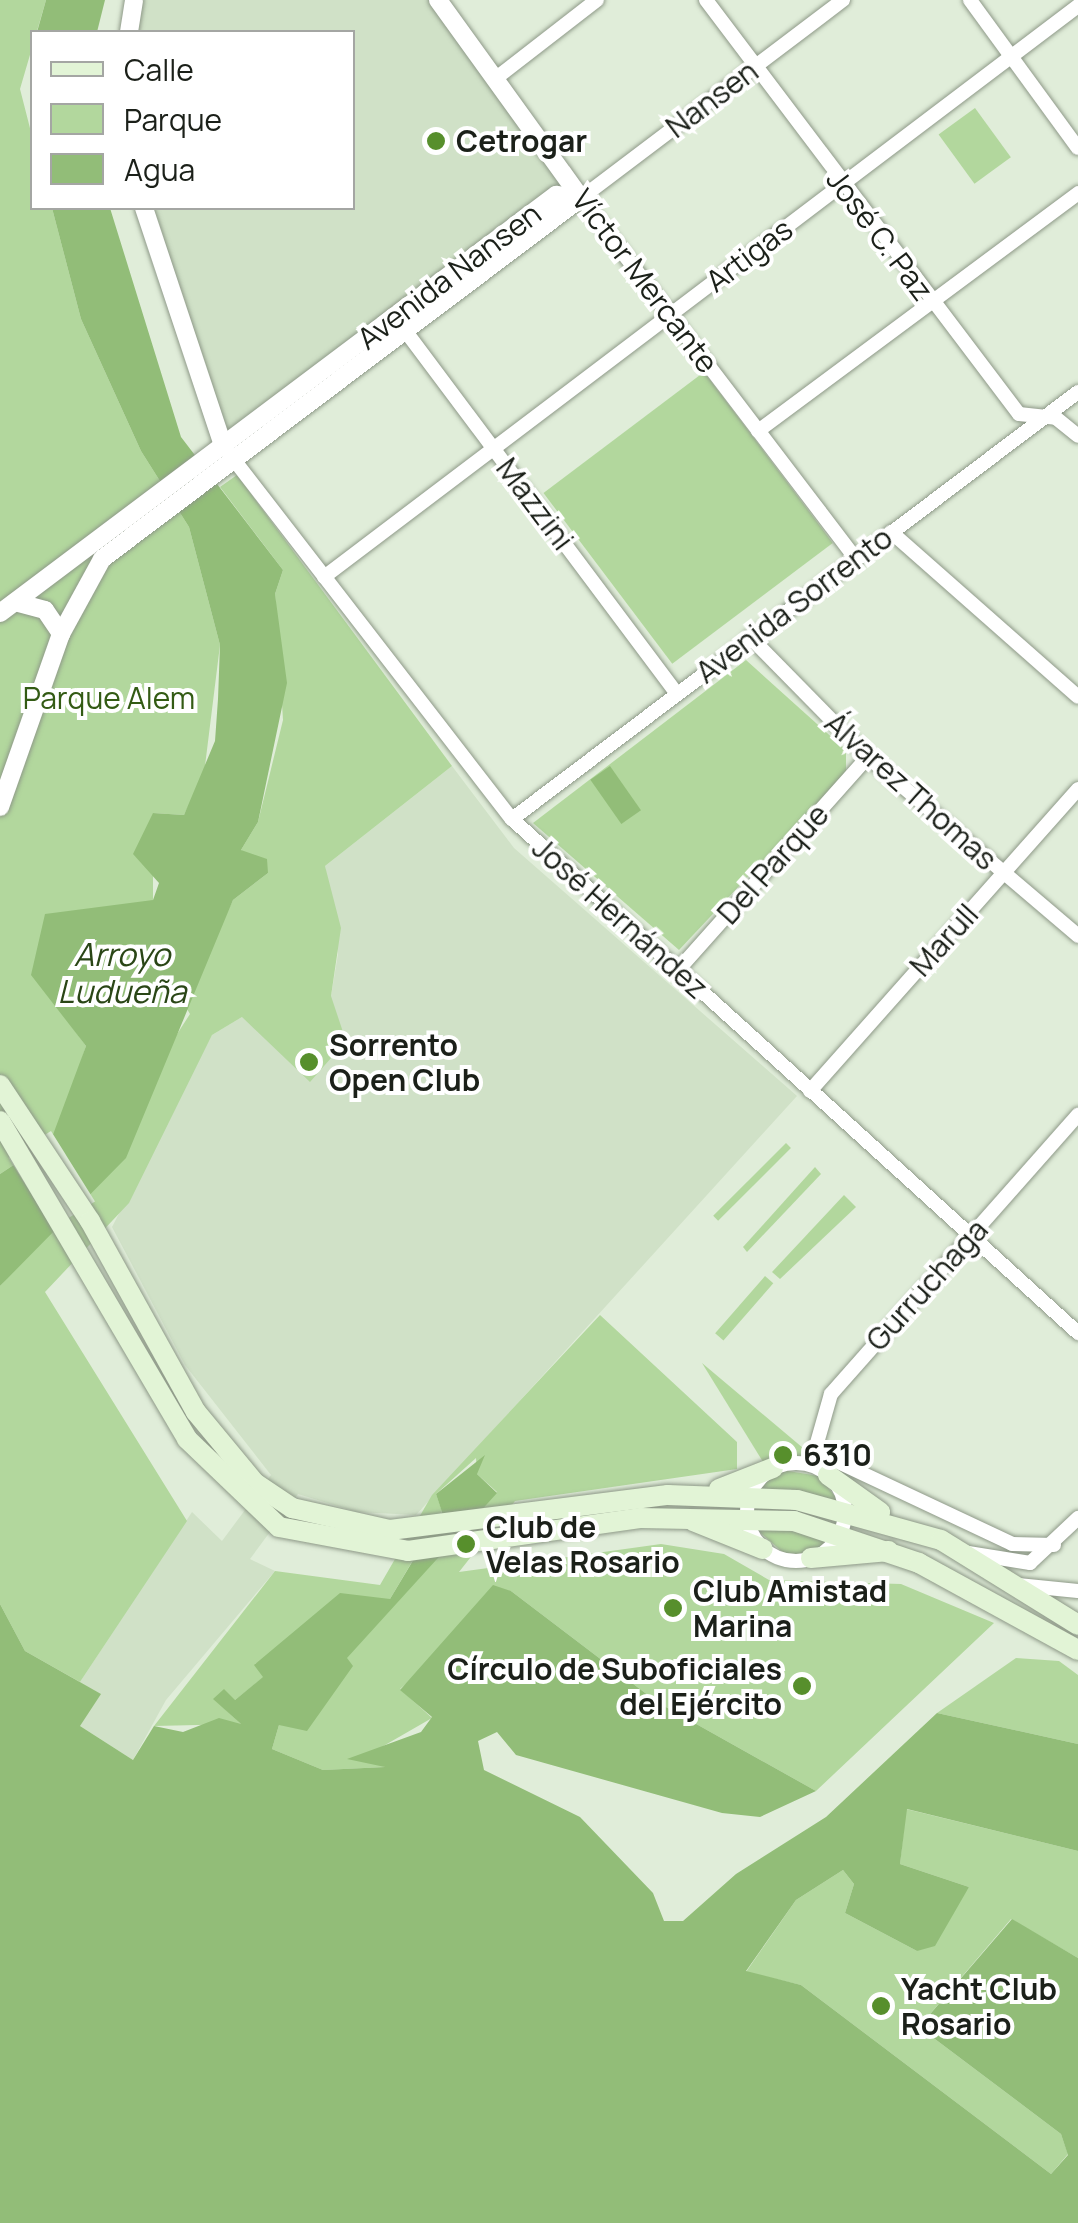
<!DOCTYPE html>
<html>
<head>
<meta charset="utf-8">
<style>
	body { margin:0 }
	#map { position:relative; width:1078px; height:2223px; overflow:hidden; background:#e0edd9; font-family:Manrope,sans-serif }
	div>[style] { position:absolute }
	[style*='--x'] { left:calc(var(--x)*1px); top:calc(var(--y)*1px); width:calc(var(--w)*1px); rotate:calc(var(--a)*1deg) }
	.built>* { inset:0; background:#d0e1c7 }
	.green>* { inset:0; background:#b2d79d; transform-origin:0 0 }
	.water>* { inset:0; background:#92bd78; transform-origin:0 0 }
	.pier>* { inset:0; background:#e0edd9; transform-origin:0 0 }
	.roads { filter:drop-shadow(0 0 2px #8e9988) drop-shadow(0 0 2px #8e9988) }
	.minor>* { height:14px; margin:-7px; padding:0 7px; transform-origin:7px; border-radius:7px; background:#fff }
	.minor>.ring { margin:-7px; padding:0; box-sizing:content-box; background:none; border:14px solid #fff; border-radius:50% }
	.tertiary>* { height:18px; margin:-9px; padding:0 9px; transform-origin:9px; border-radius:9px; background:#fff }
	.secondary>* { height:20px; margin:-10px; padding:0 10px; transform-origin:10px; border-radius:10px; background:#e2f4d6 }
	.dots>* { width:28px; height:28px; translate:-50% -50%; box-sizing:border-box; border:5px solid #fff; border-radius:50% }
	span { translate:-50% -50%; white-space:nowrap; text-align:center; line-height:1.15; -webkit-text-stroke:8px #fff; paint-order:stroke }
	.street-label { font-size:30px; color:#1b2019 }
	.poi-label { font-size:30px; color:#1b2019; font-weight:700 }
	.left { translate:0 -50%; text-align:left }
	.right { translate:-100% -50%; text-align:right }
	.park-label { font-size:30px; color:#335b14 }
	.water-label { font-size:32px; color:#2a4616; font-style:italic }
	.legend { position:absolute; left:30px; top:30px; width:325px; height:180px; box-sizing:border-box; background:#fff; border:2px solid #a4a6a3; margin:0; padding:12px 18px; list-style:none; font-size:30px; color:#1b2019 }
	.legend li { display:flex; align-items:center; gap:20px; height:50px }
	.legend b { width:50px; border:2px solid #a4a6a3 }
</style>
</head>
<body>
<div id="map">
	<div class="built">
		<i style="clip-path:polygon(134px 0,438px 0,581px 198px,556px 195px,223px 445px,144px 208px,352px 208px,352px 32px,129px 32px)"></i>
		<i style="clip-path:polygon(452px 766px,514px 848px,797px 1096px,416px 1515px,357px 1512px,298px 1494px,250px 1559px,275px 1571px,166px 1700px,133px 1760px,80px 1726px,80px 1682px,192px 1512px,222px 1541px,271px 1475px,185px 1365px,112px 1227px,212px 1035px,242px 1017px,331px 996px,338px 954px,325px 866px)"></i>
	</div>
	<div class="green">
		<i style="clip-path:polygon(0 0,46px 0,20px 89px,32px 136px,32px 208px,52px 208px,81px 319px,141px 451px,189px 527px,220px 645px,204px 774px,184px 815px,153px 813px,153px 900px,61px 1012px,86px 1046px,61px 1122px,51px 1140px,0 1174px)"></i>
		<i style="left:975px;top:108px;width:61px;height:45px;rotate:54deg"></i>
		<i style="left:704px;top:372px;width:214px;height:201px;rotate:53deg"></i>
		<i style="clip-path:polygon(237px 475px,452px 766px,325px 866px,341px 928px,331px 996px,346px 1041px,310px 1082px,242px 1017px,212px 1035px,129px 1203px,45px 1292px,187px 1521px,80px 1682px,25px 1651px,0 1604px,0 1286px,52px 1228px,190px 1014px,184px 1004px,233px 900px,268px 873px,241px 850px,258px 822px,283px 720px,275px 594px,283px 570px,220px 487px)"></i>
		<i style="clip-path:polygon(746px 660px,846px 750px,846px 772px,679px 950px,533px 823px)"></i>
		<i style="left:786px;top:1143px;width:7px;height:103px;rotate:45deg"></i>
		<i style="clip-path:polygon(815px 1167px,821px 1174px,747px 1252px,743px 1247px)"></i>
		<i style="clip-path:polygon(844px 1195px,856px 1207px,780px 1279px,772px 1272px)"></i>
		<i style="left:765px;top:1276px;width:11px;height:76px;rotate:41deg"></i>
		<i style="clip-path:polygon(600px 1315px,737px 1442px,737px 1469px,515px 1501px,459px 1572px,661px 1544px,724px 1554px,769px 1580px,901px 1584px,994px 1623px,816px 1791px,657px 1702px,511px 1591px,400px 1689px,432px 1718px,366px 1756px,385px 1767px,323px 1770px,272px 1749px,279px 1725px,497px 1492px,477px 1474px,476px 1458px,436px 1494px,442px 1511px,390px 1599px,255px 1664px,264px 1677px,235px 1700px,214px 1699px,241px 1724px,154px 1726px,275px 1571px,380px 1585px,432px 1495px)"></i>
		<i style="clip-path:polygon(702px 1363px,803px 1448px,809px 1458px,765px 1465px)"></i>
		<i style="clip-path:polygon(782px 1470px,819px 1476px,840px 1503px,757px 1489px)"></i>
		<i style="clip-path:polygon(754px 1527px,778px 1529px,830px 1538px,818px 1552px,787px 1556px)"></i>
		<i style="clip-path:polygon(1016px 1658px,1059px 1661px,1078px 1675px,1078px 1744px,937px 1713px)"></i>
		<i style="clip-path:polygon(906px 1809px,1078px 1851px,1078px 1958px,1011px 1919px,919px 2027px,1061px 2134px,1068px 2154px,1051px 2174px,801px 1985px,746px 1972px,796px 1900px,843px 1870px,854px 1884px,845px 1913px,917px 1951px,969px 1887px,900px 1864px)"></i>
	</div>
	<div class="water">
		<i style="clip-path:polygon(46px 0,105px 0,97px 32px,37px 32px)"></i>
		<i style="clip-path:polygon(52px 208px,110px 208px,181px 437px,283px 570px,275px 594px,287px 683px,258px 822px,241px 850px,267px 859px,268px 873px,233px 900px,126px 1158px,0 1286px,0 1174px,51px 1140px,86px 1046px,31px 975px,45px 914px,153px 900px,159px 883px,133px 854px,153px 813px,184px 815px,215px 741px,218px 699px,220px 645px,189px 527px,141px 451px,81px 319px)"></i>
		<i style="left:610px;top:766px;width:54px;height:24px;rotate:55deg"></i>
		<i style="clip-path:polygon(485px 1455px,477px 1474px,497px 1493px,347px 1658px,353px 1666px,307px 1731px,279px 1725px,272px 1749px,323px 1770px,385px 1767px,347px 1759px,421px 1732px,432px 1717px,400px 1690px,493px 1585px,511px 1591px,657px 1702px,816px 1791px,760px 1817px,722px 1813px,516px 1755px,497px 1732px,478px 1741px,484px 1770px,580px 1817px,653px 1893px,664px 1921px,683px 1921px,736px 1874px,826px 1817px,937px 1713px,1078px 1744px,1078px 1851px,907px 1809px,900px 1864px,969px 1887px,935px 1946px,917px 1951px,845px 1913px,854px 1884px,843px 1870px,796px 1900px,746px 1971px,801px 1985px,1051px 2174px,1068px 2155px,1061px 2134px,919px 2027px,1012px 1919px,1078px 1958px,1078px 2223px,0 2223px,0 1604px,25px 1651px,101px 1694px,80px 1726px,133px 1760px,154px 1726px,183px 1732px,219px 1718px,241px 1724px,213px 1699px,224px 1689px,235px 1700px,263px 1677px,254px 1665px,340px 1593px,390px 1599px,442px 1512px,436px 1494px)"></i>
	</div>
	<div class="pier">
		<i style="left:51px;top:1131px;width:83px;height:50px;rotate:58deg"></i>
	</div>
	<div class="roads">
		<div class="minor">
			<i style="--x:706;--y:0;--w:519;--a:52.91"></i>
			<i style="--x:1019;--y:414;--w:37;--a:6"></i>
			<i style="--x:1056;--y:418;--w:28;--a:39"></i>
			<i style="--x:843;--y:0;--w:328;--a:142.9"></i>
			<i style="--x:581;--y:198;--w:454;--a:52.7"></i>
			<i style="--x:970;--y:0;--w:183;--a:53.9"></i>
			<i style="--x:495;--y:79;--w:129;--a:-37.8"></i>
			<i style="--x:401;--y:325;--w:459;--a:53.2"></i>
			<i style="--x:758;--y:431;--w:399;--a:-36.6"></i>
			<i style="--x:228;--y:452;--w:464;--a:52.3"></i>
			<i style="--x:512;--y:819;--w:765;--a:42.24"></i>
			<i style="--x:891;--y:532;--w:249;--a:41.4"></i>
			<i style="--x:324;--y:577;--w:946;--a:-37.14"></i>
			<i style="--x:750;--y:637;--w:168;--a:45.5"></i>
			<i style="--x:868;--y:757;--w:276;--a:40.4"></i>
			<i style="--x:512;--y:819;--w:709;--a:-37.03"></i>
			<i style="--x:678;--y:970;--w:285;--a:-48.3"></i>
			<i style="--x:810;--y:1091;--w:404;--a:-48.4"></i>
			<i style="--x:819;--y:1453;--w:213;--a:25.2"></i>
			<i style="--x:1012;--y:1544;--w:42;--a:1.4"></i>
			<i class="ring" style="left:747px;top:1463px;width:84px;height:84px"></i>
			<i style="--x:824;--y:1471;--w:23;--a:-113"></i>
			<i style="--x:815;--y:1450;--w:58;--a:-74.1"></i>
			<i style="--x:831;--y:1394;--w:373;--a:-48.5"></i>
			<i style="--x:962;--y:1552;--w:69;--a:9.2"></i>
			<i style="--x:1030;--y:1563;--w:66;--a:-43.2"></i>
			<i style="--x:1018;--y:1585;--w:60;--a:5.7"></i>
		</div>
		<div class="tertiary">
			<i style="--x:438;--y:0;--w:244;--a:54.2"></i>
			<i style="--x:129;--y:32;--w:32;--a:-81"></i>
			<i style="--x:144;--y:208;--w:250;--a:71.6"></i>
			<i style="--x:15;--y:602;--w:31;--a:15"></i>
			<i style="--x:45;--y:610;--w:29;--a:56"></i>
			<i style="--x:0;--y:613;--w:696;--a:-36.94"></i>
			<i style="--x:556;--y:195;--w:25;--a:7"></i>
			<i style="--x:0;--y:807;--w:183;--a:-70.6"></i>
			<i style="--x:61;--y:634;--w:85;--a:-61.3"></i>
			<i style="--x:102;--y:559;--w:600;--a:-37"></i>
		</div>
		<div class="secondary">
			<i style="--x:0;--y:1085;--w:163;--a:56.5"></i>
			<i style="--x:90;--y:1221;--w:218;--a:61"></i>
			<i style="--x:196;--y:1412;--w:92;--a:50.3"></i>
			<i style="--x:255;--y:1483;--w:45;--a:34"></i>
			<i style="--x:292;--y:1508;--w:100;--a:12.7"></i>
			<i style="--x:390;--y:1530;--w:280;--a:-7.2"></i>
			<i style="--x:668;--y:1495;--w:129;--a:2.2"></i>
			<i style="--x:797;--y:1500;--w:149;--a:15.5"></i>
			<i style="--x:941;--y:1540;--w:161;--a:31.8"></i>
			<i style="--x:0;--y:1121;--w:369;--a:59.5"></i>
			<i style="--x:187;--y:1439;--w:127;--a:43.7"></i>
			<i style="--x:279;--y:1527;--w:131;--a:10.5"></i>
			<i style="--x:408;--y:1551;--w:234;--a:-8.1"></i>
			<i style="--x:640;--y:1518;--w:154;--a:1.1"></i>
			<i style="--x:794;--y:1521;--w:132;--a:18.6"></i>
			<i style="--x:919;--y:1563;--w:181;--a:28.7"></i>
			<i style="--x:828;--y:1475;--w:64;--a:35.4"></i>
			<i style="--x:719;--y:1489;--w:58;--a:-21.3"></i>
			<i style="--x:693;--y:1521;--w:75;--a:21.8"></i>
			<i style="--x:811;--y:1558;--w:78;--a:-5.1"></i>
		</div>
	</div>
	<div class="dots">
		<i style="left:436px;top:141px;background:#578f2c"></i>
		<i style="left:309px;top:1062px;background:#578f2c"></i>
		<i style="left:783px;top:1455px;background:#578f2c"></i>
		<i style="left:466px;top:1544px;background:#578f2c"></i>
		<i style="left:673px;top:1608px;background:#578f2c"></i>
		<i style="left:802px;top:1686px;background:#578f2c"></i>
		<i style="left:881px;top:2006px;background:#578f2c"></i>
	</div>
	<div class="street-label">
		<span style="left:712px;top:99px;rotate:-37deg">Nansen</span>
		<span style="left:880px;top:235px;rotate:53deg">José C. Paz</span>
		<span style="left:749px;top:255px;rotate:-37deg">Artigas</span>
		<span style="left:449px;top:276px;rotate:-37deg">Avenida Nansen</span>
		<span style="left:645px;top:281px;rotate:53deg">Víctor Mercante</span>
		<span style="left:535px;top:504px;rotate:53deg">Mazzini</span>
		<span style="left:794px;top:605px;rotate:-37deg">Avenida Sorrento</span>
		<span style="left:911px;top:791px;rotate:42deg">Álvarez Thomas</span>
		<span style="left:773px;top:864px;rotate:-48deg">Del Parque</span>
		<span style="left:620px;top:918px;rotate:42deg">José Hernández</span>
		<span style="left:944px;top:940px;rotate:-48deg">Marull</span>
		<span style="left:927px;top:1285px;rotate:-48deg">Gurruchaga</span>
	</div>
	<div class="poi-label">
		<span class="left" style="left:456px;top:141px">Cetrogar</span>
		<span class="left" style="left:329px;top:1062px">Sorrento<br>Open Club</span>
		<span class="left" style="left:803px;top:1455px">6310</span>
		<span class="left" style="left:486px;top:1544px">Club de<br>Velas Rosario</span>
		<span class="left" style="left:693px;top:1608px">Club Amistad<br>Marina</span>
		<span class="right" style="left:782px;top:1686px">Círculo de Suboficiales<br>del Ejército</span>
		<span class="left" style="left:901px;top:2006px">Yacht Club<br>Rosario</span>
	</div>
	<div class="park-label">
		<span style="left:109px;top:698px">Parque Alem</span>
	</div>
	<div class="water-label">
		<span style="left:122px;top:973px">Arroyo<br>Ludueña</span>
	</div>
	<ul class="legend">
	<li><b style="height:12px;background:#e2f4d6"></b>Calle</li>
	<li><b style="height:28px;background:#b2d79d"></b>Parque</li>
	<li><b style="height:28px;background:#92bd78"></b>Agua</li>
	</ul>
</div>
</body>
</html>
